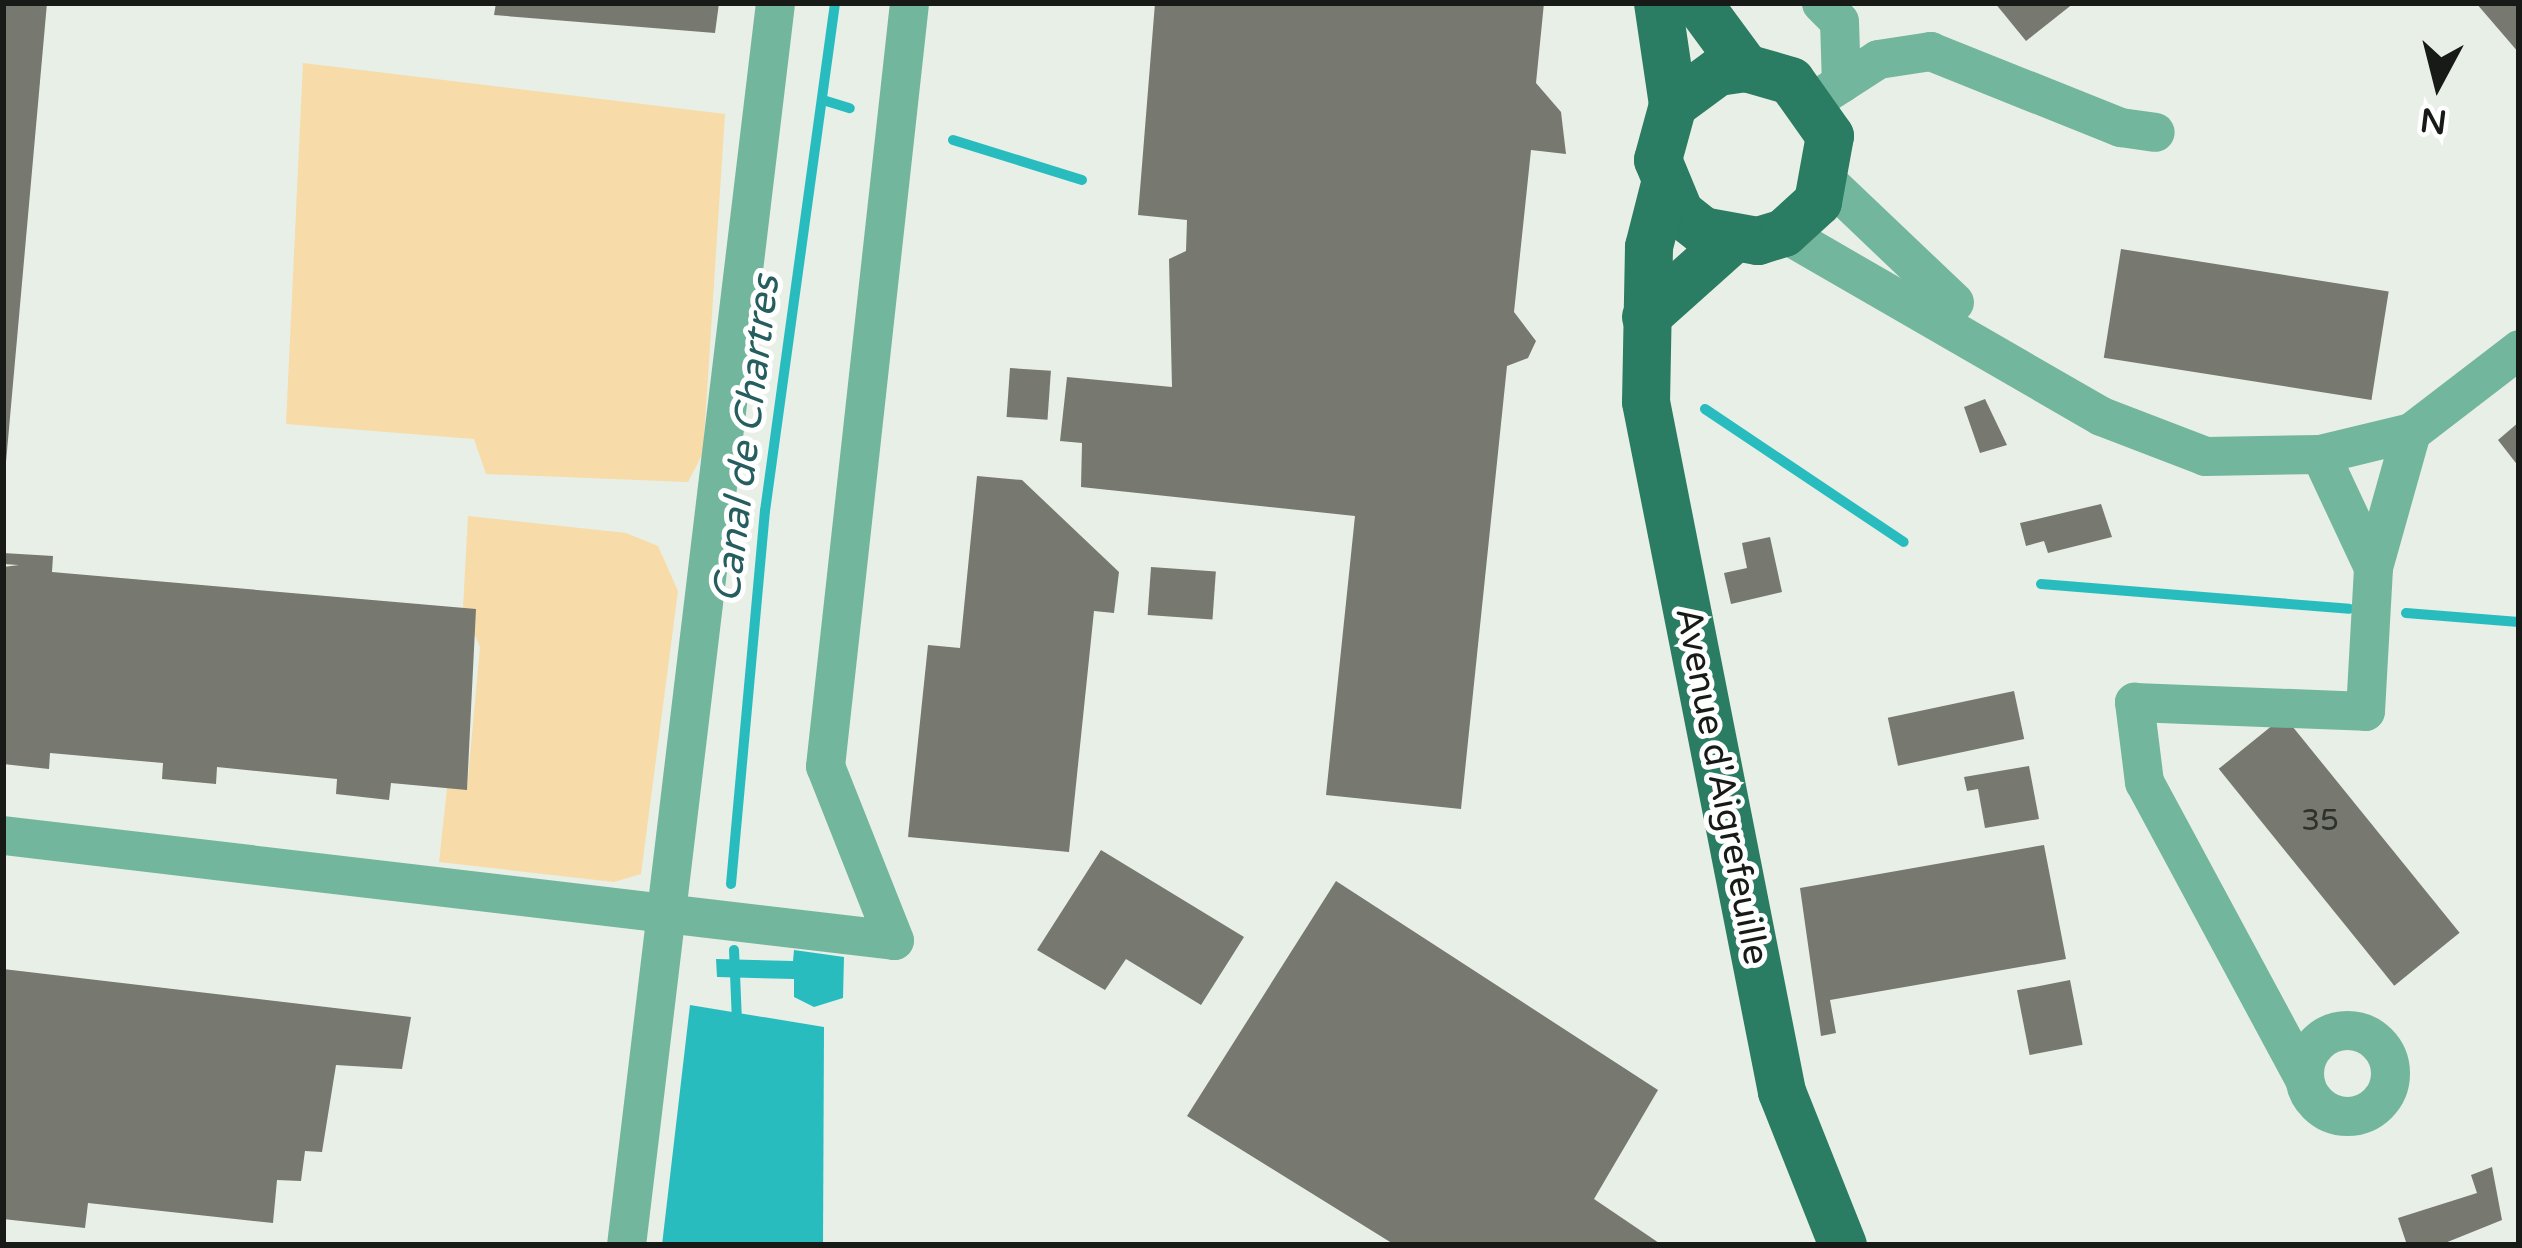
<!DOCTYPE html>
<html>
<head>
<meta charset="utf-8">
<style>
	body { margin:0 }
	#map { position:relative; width:2522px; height:1248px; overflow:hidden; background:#e8efe6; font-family:"Varela Round",sans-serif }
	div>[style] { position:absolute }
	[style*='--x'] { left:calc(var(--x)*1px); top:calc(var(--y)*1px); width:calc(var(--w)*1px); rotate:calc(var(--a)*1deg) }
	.green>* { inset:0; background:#f7dba8 }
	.water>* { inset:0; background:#29bcbf }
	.stream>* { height:10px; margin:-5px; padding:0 5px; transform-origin:5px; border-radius:5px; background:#29bcbf }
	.building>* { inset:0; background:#77786f; transform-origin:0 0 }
	.minor>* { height:39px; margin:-19.5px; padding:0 19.5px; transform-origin:19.5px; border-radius:19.5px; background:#72b69d }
	.minor>.ring { margin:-19.5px; padding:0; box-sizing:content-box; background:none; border:39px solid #72b69d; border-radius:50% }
	.major>* { height:48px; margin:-24px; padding:0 24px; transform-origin:24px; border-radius:24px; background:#2a7c62 }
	span { translate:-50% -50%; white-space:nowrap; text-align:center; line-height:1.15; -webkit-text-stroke:10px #fff; paint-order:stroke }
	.number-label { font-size:30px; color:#2f322c }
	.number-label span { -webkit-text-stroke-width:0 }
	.street-label { font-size:36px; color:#171a16 }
	.water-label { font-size:39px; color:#265e5f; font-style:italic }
	.frame { position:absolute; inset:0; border:6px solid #171a16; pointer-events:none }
	.north { position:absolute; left:2378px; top:24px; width:120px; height:120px; -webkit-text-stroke:9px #fff; paint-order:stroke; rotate:187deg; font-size:33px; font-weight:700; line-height:48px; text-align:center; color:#171a16 }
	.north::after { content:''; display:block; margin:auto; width:42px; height:54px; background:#171a16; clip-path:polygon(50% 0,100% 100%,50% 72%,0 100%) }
</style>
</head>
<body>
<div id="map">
	<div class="green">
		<i style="clip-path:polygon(303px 63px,725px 114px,703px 453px,688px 482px,486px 474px,474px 439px,286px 424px)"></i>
		<i style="clip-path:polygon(468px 516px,626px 533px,658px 546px,678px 591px,641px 874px,614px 882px,439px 862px,447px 788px,467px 789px,480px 647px,463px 608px)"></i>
	</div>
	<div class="water">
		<i style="clip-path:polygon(794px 950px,844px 957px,843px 998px,814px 1007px,794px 997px,794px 979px,717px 977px,716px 959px,793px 961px)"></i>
		<i style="clip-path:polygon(690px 1005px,824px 1027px,823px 1245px,662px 1245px)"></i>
	</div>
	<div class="stream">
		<i style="--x:823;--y:100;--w:28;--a:17"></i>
		<i style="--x:953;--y:140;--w:135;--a:17.2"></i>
		<i style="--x:1705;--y:409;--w:239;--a:33.8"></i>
		<i style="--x:2041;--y:584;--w:309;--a:4.6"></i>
		<i style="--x:2406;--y:613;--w:113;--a:4.6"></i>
		<i style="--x:731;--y:884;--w:375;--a:-84.8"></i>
		<i style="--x:765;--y:511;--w:513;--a:-82.15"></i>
		<i style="--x:734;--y:950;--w:73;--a:87.6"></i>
	</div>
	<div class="building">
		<i style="clip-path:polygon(3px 3px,47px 3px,6px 462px,3px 461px)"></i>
		<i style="clip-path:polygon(496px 3px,719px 3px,715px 33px,494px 15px)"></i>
		<i style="clip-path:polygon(1155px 3px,1544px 3px,1536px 83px,1561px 112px,1566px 154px,1531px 150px,1514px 312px,1536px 341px,1528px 358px,1507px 366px,1461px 809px,1326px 795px,1355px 516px,1081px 487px,1082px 443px,1060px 441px,1067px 377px,1172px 387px,1169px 259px,1186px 251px,1187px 220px,1138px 215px)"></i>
		<i style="clip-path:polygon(1995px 3px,2074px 3px,2026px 41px)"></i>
		<i style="clip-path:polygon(2476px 3px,2519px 3px,2519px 53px)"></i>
		<i style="left:2121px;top:249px;width:271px;height:110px;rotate:9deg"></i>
		<i style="left:1010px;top:368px;width:41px;height:49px;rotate:4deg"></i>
		<i style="clip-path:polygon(1985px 399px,2007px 445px,1980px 453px,1964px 407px)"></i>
		<i style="clip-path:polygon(2519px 422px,2519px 467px,2498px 440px)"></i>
		<i style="clip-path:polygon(977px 476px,1022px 480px,1119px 572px,1114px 613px,1094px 611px,1069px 852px,908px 837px,928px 645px,960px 648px)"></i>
		<i style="clip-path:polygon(2101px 504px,2112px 537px,2048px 553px,2044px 541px,2026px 546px,2020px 523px)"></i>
		<i style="clip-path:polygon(1770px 537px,1782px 592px,1731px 604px,1724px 573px,1747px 568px,1742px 543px)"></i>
		<i style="clip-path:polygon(3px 553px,53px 556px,52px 572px,476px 609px,467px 790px,391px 783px,389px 800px,336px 794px,337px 779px,217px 767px,216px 784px,162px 779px,163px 763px,50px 753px,49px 769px,3px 764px,3px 567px,19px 565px,3px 564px)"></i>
		<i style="left:1151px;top:567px;width:65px;height:48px;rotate:4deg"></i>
		<i style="left:2014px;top:691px;width:49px;height:129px;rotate:78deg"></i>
		<i style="left:2284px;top:716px;width:279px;height:84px;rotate:51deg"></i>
		<i style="clip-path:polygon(2029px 766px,2039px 819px,1985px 828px,1978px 789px,1967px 791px,1964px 777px)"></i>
		<i style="clip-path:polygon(2044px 845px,2066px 959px,1830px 1000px,1836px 1033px,1821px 1036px,1800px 888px)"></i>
		<i style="clip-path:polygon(1101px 850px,1244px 937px,1201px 1005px,1126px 959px,1105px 990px,1037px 950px)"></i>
		<i style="clip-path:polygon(1336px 881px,1658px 1090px,1594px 1199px,1662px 1245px,1395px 1245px,1187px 1116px)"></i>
		<i style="clip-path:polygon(3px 969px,411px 1017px,402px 1069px,336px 1065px,322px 1152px,305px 1151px,301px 1181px,277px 1180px,273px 1223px,88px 1203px,85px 1228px,3px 1219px)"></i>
		<i style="left:2070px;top:980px;width:66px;height:54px;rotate:79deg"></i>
		<i style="clip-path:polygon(2492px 1167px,2502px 1220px,2440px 1245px,2407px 1245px,2398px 1218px,2477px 1193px,2471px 1175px)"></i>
	</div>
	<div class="minor">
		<i style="--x:1821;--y:3;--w:25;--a:45"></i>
		<i style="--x:1839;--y:21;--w:62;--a:88.2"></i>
		<i style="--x:1813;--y:101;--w:77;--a:-32.9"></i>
		<i style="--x:1878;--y:59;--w:53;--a:-8.7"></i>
		<i style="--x:1930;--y:51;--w:205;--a:21.8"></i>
		<i style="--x:2120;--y:127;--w:35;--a:8"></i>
		<i style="--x:1828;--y:182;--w:174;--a:43.6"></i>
		<i style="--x:1784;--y:233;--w:366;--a:30"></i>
		<i style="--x:2101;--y:416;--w:111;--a:21"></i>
		<i style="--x:2205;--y:456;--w:115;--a:-1"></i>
		<i style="--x:2320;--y:454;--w:94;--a:-13.6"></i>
		<i style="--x:2411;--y:432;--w:136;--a:-37.5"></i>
		<i style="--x:2320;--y:454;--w:125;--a:64.9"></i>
		<i style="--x:3;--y:835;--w:897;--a:6.72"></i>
		<i style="--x:894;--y:940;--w:187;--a:-111.6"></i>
		<i style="--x:825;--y:766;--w:768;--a:-83.72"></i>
		<i class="ring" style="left:2304px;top:1030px;width:47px;height:47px"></i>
		<i style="--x:2303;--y:1077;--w:335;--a:-118.3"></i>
		<i style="--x:2144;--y:782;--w:81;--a:-97.1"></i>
		<i style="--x:2134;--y:702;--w:231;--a:2.2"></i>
		<i style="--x:2365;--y:711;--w:144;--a:-86.8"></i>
		<i style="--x:2373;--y:567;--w:140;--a:-74.3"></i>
		<i style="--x:626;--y:1245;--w:1251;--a:-83.16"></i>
	</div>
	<div class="major">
		<i style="--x:1658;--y:3;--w:103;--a:81.6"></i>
		<i style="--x:1673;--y:105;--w:57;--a:105.3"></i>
		<i style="--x:1658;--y:160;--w:57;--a:67.5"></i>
		<i style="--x:1680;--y:213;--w:29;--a:38"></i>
		<i style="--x:1703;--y:231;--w:56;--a:10.3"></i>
		<i style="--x:1758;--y:241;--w:27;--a:-17"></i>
		<i style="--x:1784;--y:233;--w:46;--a:-42.4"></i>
		<i style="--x:1818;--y:202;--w:67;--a:-79.7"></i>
		<i style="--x:1830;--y:136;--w:67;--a:-125.3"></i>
		<i style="--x:1791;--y:81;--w:47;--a:-163.9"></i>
		<i style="--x:1746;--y:68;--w:28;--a:172"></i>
		<i style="--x:1718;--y:72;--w:56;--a:143.7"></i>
		<i style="--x:1698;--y:3;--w:81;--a:53.6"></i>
		<i style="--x:1664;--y:188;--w:61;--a:104.3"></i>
		<i style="--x:1649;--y:247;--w:155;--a:91.1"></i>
		<i style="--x:1646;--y:402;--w:703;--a:78.85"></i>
		<i style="--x:1782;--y:1092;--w:165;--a:68.3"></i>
		<i style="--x:1646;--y:317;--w:114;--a:-41.8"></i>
	</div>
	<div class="number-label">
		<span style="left:2320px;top:821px">35</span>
	</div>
	<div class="street-label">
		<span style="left:1722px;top:786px;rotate:79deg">Avenue d'Aigrefeuille</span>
	</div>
	<div class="water-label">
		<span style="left:747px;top:439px;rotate:-83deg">Canal de Chartres</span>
	</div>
	<div class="frame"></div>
	<div class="north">N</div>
</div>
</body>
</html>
